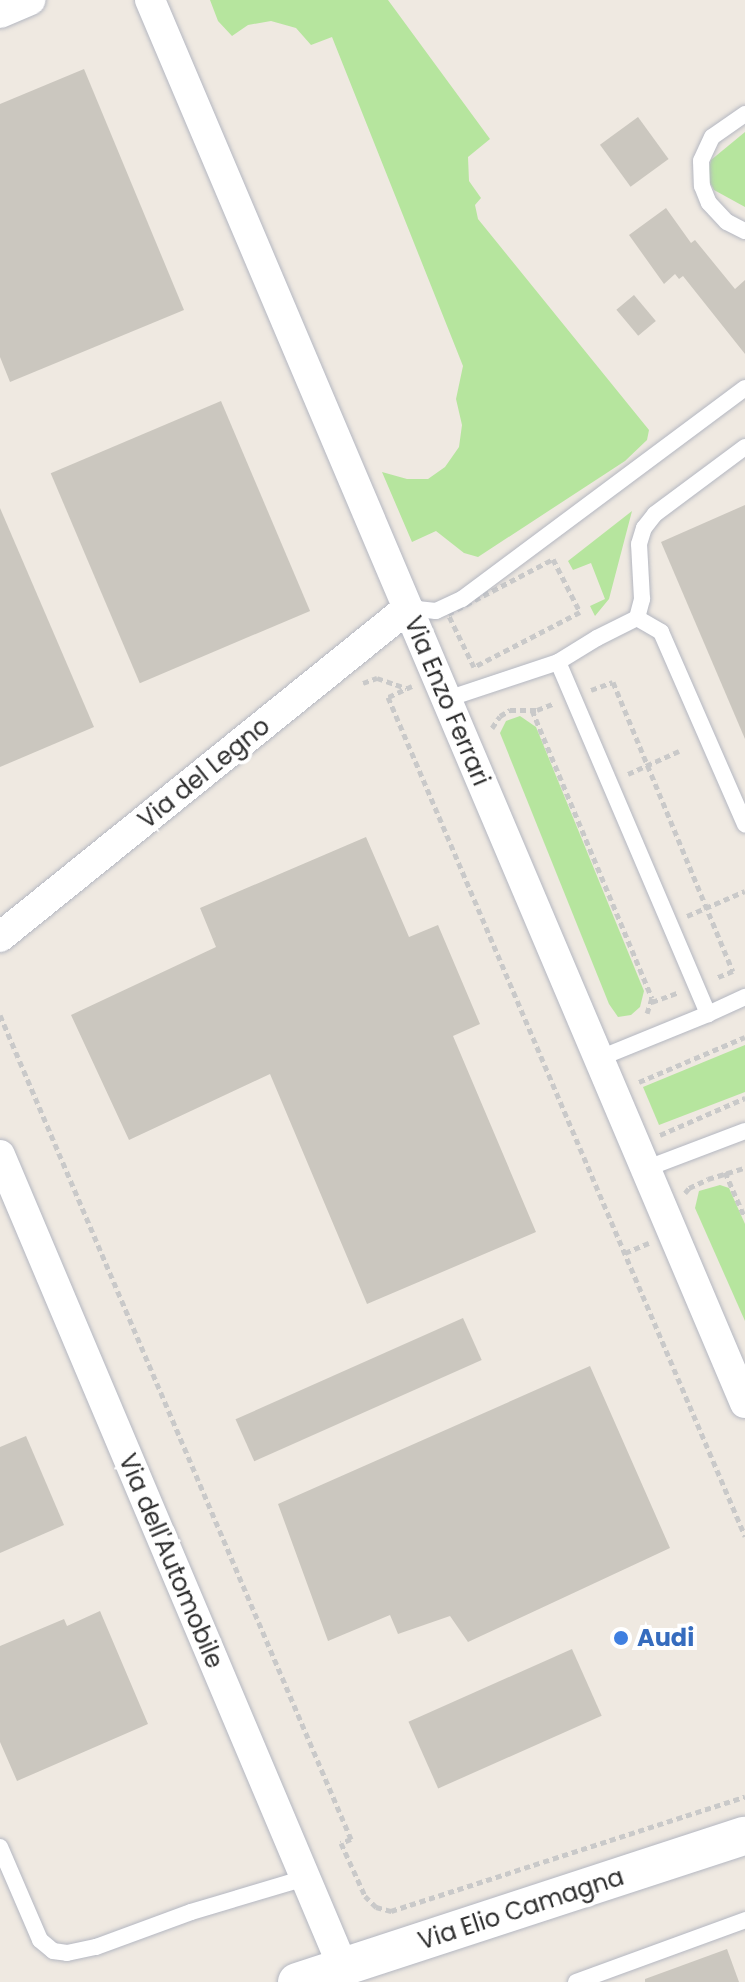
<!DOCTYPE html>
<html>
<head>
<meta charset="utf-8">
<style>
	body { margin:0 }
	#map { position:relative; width:745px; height:1982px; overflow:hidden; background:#efe9e1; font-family:Poppins,sans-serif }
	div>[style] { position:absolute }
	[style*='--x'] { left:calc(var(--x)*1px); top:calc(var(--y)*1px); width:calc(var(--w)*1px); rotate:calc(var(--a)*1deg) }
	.green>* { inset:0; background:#b6e59e }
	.building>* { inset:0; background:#cbc7bf; transform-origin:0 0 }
	.path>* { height:5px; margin-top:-2.5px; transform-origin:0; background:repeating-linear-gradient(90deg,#c9c9c9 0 6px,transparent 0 10px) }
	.roads { filter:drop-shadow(0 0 2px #b4b7c1) drop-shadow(0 0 2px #b4b7c1) }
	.service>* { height:16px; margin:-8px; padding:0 8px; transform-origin:8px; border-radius:8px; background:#fff }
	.minor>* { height:30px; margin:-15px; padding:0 15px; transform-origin:15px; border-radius:15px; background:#fff }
	.tertiary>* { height:38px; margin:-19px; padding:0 19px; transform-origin:19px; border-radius:19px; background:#fff }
	.dots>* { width:22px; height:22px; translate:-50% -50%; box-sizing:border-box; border:4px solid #fff; border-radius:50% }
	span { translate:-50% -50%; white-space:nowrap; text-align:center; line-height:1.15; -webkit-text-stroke:8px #fff; paint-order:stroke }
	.street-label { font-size:24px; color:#2e2e2e }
	.shop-label { font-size:24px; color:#366cbe; font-weight:700 }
	.left { translate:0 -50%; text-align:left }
</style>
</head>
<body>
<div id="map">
	<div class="green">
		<i style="clip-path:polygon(210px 0,388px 0,490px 139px,468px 157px,469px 181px,481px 198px,475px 205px,478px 219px,649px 430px,647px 440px,625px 461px,478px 557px,464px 553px,436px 531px,412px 542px,382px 472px,407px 479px,428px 479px,445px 467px,459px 447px,462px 425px,456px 399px,463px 366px,332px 37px,311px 45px,296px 28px,271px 21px,248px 25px,232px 36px,218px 21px)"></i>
		<i style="clip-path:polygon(745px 132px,745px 207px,714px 190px,707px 177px,711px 160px)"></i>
		<i style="clip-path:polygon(632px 511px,609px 599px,595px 616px,590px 606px,605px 599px,591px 563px,573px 570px,568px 561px)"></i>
		<i style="clip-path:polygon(520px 716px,536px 727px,644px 991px,640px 1007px,631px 1015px,618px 1017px,609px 1004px,500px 733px,506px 721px)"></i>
		<i style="clip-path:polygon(745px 1045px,745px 1092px,659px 1125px,643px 1087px)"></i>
		<i style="clip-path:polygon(720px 1185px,729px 1188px,745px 1224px,745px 1321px,695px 1208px,699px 1191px)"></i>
	</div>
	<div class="building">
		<i style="clip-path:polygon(84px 69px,184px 310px,10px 382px,0 357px,0 104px)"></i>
		<i style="left:638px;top:117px;width:52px;height:47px;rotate:54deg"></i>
		<i style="clip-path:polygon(666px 208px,691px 243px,695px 240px,735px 289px,745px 280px,745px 354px,683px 276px,679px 279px,675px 274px,664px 284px,629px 235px)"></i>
		<i style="left:634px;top:295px;width:34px;height:23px;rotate:50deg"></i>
		<i style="left:221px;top:401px;width:228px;height:185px;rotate:67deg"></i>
		<i style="clip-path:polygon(745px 505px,745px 739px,661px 542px)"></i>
		<i style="clip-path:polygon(0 508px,94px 727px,0 767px)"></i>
		<i style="clip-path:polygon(366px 837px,409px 937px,438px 925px,480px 1024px,453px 1036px,536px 1232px,367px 1304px,270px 1074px,129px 1140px,71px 1015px,216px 947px,200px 908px)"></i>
		<i style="left:463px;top:1318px;width:46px;height:249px;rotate:66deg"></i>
		<i style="clip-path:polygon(590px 1366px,670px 1548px,468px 1642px,450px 1616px,398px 1634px,390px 1615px,328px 1641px,278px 1504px)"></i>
		<i style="clip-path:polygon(26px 1436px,64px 1525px,0 1553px,0 1447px)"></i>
		<i style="clip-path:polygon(100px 1611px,148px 1724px,17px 1781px,0 1742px,0 1646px,64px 1619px,67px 1626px)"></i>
		<i style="left:572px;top:1649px;width:73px;height:179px;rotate:66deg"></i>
		<i style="clip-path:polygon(727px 1949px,739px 1982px,645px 1982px,645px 1979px)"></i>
	</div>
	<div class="path">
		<i style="--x:553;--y:559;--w:59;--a:63"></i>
		<i style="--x:580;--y:612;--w:119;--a:152.6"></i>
		<i style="--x:474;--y:667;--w:59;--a:-116.1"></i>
		<i style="--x:448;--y:614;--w:119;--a:-27.6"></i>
		<i style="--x:363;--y:683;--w:15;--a:-20"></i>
		<i style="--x:377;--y:678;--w:31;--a:19"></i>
		<i style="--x:412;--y:686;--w:26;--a:155"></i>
		<i style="--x:388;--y:697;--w:912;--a:66.95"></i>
		<i style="--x:591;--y:690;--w:23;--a:-20"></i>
		<i style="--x:613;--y:682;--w:313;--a:67.5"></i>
		<i style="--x:733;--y:971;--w:18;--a:158"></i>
		<i style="--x:532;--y:710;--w:312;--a:67.4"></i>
		<i style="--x:652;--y:998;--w:16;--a:108"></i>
		<i style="--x:492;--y:728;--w:14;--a:-56"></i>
		<i style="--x:500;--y:716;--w:12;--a:-31"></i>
		<i style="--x:510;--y:710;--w:27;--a:0"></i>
		<i style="--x:537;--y:710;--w:19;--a:-21"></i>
		<i style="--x:628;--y:774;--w:56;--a:-24.3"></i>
		<i style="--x:687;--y:916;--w:63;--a:-23.3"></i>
		<i style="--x:652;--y:1002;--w:27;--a:-20"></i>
		<i style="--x:0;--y:1015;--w:896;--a:66.93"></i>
		<i style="--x:351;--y:1839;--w:11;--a:158"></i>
		<i style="--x:341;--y:1843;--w:58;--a:65.6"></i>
		<i style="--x:365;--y:1896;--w:16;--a:45"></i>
		<i style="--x:376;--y:1907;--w:16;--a:15"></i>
		<i style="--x:391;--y:1911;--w:372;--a:-17.9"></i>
		<i style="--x:639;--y:1082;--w:115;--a:-23"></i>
		<i style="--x:660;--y:1135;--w:93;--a:-23.5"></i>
		<i style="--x:725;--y:1172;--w:50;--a:66.5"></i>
		<i style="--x:685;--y:1193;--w:6;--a:-51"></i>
		<i style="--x:689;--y:1188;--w:21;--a:-25"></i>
		<i style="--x:708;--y:1179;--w:39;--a:-17"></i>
		<i style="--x:625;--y:1253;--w:26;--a:-23"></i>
	</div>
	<div class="roads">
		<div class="service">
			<i style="--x:745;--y:114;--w:40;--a:145.1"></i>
			<i style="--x:712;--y:137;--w:26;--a:115"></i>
			<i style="--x:701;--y:161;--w:25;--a:88"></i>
			<i style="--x:702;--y:186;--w:18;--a:68"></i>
			<i style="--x:709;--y:203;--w:26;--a:47"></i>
			<i style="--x:727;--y:222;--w:20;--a:27"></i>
			<i style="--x:408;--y:608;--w:28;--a:6"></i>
			<i style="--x:436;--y:611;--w:29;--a:-25"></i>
			<i style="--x:462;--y:599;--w:353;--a:-36.7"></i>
			<i style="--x:637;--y:618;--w:28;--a:30"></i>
			<i style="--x:661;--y:632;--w:210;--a:66.4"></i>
			<i style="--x:558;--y:662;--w:46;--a:-31.6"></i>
			<i style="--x:597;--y:638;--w:45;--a:-26.6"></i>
			<i style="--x:637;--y:618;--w:20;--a:-75"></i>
			<i style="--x:642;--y:599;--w:55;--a:-93.1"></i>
			<i style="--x:639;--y:544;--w:17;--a:-73"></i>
			<i style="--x:644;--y:528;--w:18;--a:-52"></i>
			<i style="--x:655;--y:514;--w:112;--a:-36.7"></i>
			<i style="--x:447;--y:699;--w:117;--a:-18.4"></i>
			<i style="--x:558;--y:662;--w:383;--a:66.9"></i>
			<i style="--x:708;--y:1014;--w:119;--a:157.8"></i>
			<i style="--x:708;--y:1014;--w:41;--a:-24.7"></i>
			<i style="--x:645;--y:1169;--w:107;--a:-20.8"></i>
			<i style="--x:0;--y:1847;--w:101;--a:66.7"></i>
			<i style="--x:40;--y:1940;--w:17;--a:40"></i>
			<i style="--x:53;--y:1951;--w:14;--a:8"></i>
			<i style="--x:67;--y:1953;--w:30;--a:-12"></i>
			<i style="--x:96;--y:1947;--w:101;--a:-20.2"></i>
			<i style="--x:191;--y:1912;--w:119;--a:-16.6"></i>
			<i style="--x:576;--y:1982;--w:180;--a:-20.1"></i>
		</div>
		<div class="minor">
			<i style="--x:150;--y:0;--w:1524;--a:67.02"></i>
			<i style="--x:0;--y:13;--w:33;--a:-23"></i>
			<i style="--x:0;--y:937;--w:524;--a:-38.88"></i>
			<i style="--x:0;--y:1155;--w:881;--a:67.1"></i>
		</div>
		<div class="tertiary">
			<i style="--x:297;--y:1982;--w:471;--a:-18.1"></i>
		</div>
	</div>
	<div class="dots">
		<i style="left:621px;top:1638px;background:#3f7fe0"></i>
	</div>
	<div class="street-label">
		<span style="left:447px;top:701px;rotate:67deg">Via Enzo Ferrari</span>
		<span style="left:204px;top:773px;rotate:-39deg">Via del Legno</span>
		<span style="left:171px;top:1561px;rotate:67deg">Via dell'Automobile</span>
		<span style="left:521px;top:1909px;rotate:-18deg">Via Elio Camagna</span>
	</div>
	<div class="shop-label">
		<span class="left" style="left:637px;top:1638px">Audi</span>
	</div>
</div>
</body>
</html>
